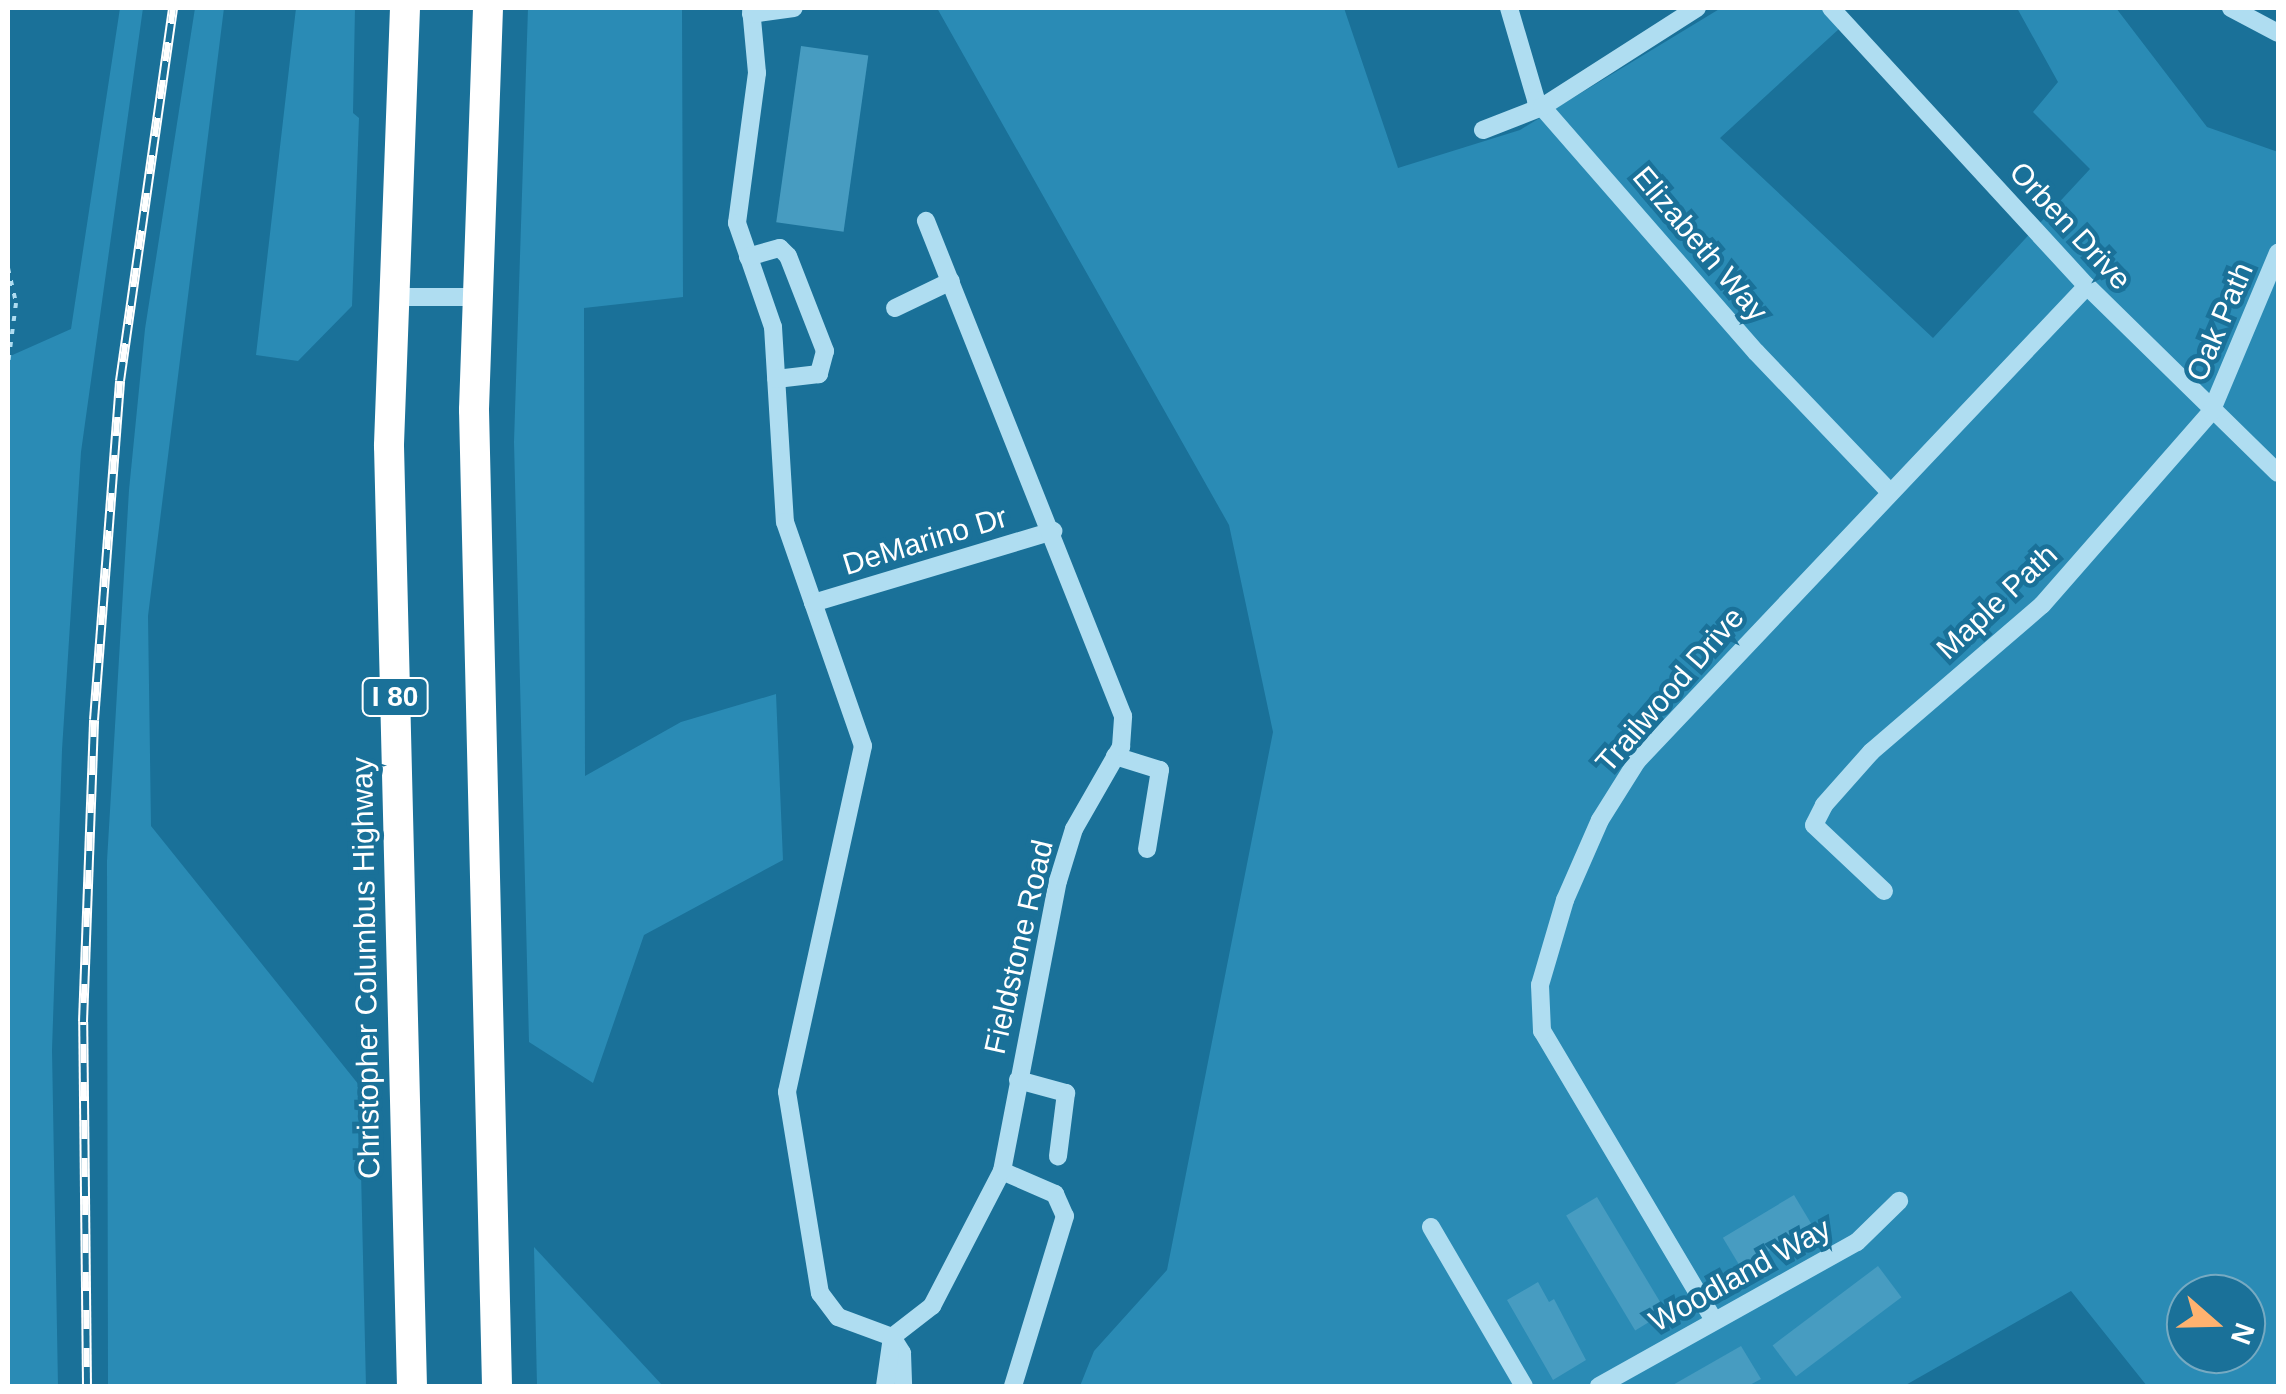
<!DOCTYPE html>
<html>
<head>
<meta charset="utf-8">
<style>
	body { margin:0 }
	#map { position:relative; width:2286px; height:1394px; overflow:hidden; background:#1a7199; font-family:Helvetica,sans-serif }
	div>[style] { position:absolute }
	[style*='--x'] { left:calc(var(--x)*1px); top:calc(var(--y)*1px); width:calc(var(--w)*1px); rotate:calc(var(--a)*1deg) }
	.green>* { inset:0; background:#2a8bb5 }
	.building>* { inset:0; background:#479cc1; transform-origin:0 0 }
	.path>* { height:4px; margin-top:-2px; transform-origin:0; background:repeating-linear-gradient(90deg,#afddf1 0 5px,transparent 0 13px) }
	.minor>* { height:18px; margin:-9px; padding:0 9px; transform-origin:9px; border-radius:9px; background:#afddf1 }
	.highway>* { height:30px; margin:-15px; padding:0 15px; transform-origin:15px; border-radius:15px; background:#fff }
	.rail>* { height:10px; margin-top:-5px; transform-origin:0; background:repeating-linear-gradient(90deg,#1a7199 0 19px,#fff 0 38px); box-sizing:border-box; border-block:2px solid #fff }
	span { translate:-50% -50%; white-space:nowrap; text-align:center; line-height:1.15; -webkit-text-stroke:9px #1a7199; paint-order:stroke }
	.shield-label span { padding:2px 8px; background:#1a7199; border:2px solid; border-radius:8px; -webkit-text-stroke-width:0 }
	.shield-label { font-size:28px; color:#fff; font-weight:700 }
	.street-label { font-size:30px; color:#fff }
	.frame { position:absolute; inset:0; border:10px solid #fff; pointer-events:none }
	.north { position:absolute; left:2166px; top:1274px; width:100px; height:100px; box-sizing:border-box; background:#1a7199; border:2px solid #76aac2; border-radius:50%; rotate:110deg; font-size:28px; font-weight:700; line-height:40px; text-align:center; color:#fff }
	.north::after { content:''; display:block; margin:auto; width:35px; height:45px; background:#ffb26f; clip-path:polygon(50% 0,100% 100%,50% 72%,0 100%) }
</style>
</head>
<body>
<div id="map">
	<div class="green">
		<i style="clip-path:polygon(120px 8px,143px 8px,81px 452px,62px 750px,52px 1050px,58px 1386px,8px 1386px,8px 357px,71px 329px)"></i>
		<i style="clip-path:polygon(195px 8px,224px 8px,148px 616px,151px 826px,359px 1085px,366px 1386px,108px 1386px,107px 861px,129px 490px,145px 329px)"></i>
		<i style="clip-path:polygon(296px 8px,355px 8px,353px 113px,359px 118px,352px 306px,298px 361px,256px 355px)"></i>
		<i style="clip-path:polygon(528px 8px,682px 8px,683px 297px,584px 308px,585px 776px,681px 722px,776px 694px,783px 860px,644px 935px,593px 1083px,529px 1042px,514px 442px)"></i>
		<i style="clip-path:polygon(evenodd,937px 8px,1344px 8px,1398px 168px,1520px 130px,1721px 8px,1823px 8px,1840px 28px,1720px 138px,1933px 338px,2090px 169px,2033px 112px,2058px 82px,2017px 8px,2116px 8px,2207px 127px,2278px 152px,2278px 1386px,2147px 1386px,2071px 1291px,1904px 1386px,1080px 1386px,1094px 1351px,1167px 1270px,1273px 732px,1229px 525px,937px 8px,2186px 1294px,2246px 1294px,2246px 1354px,2186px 1354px,2186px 1294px)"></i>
		<i style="clip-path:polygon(534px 1247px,663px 1386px,537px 1386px)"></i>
	</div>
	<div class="building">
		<i style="left:801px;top:46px;width:68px;height:178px;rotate:8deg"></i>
		<i style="left:1794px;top:1195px;width:35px;height:83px;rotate:59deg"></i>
		<i style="left:1597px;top:1197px;width:134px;height:36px;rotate:59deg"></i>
		<i style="left:1878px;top:1266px;width:39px;height:132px;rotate:53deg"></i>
		<i style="clip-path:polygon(1538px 1282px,1549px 1302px,1554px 1299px,1586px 1360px,1553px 1380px,1507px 1300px)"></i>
		<i style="clip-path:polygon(1741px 1346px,1761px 1379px,1748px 1386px,1671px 1386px)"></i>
	</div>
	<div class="path">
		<i style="--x:8;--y:268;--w:36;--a:77"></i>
		<i style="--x:16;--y:303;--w:63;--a:97.4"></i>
	</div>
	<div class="minor">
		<i style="--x:751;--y:8;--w:65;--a:84.7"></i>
		<i style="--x:757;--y:73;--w:151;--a:97.6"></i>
		<i style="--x:737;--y:223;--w:110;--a:70.9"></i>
		<i style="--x:773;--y:327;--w:195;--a:86.5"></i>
		<i style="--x:785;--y:522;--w:237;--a:70.8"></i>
		<i style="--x:863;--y:746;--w:354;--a:102.4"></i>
		<i style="--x:787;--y:1092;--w:204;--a:80.7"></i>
		<i style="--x:820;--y:1293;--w:30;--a:53"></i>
		<i style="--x:838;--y:1317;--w:58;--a:20.3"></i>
		<i style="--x:1509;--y:8;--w:96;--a:73.6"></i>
		<i style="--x:1536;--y:100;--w:335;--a:48.9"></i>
		<i style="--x:1756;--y:352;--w:192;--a:46.3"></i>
		<i style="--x:1831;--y:8;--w:378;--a:47.4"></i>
		<i style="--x:2087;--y:286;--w:267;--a:44.4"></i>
		<i style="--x:2231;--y:8;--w:53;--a:28"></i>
		<i style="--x:751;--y:14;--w:43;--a:-7.9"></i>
		<i style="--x:1483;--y:130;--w:63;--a:-21.3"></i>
		<i style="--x:1542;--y:107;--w:184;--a:-32.6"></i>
		<i style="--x:748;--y:257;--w:33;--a:-16"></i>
		<i style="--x:780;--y:248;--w:11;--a:45"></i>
		<i style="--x:788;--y:256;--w:102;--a:68.7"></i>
		<i style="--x:825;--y:351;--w:24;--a:105"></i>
		<i style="--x:819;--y:374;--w:43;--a:173.4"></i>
		<i style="--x:390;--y:297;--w:85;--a:0"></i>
		<i style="--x:895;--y:308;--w:62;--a:-25.7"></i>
		<i style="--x:813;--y:603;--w:251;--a:-16.7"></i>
		<i style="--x:1115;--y:756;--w:47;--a:17.3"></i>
		<i style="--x:1160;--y:770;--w:80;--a:99.3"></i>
		<i style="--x:1884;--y:891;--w:96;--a:-136.7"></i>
		<i style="--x:1814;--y:825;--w:22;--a:-63"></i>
		<i style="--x:1824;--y:805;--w:71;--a:-48.4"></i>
		<i style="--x:1871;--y:752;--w:225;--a:-40.7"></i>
		<i style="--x:2042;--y:605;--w:257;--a:-48.8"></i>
		<i style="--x:2211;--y:412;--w:173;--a:-67.2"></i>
		<i style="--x:1018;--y:1080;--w:50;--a:15.2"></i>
		<i style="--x:1066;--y:1093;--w:64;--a:97.2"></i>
		<i style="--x:1002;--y:1171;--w:58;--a:23.5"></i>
		<i style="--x:1055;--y:1194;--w:24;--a:66"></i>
		<i style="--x:1065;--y:1216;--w:178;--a:107"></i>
		<i style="--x:1431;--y:1227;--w:184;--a:59.7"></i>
		<i style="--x:1712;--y:1317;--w:333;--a:-120.7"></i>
		<i style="--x:1542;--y:1031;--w:46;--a:-92.5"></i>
		<i style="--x:1540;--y:985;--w:89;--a:-73.6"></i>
		<i style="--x:1565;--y:900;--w:87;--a:-66.4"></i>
		<i style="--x:1600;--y:820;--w:70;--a:-57.9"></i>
		<i style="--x:1637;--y:761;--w:654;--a:-46.55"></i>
		<i style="--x:892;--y:1337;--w:51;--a:-37.8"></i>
		<i style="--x:932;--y:1306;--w:152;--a:-62.6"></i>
		<i style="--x:1002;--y:1171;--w:295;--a:-79.1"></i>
		<i style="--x:1058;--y:881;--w:54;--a:-72.9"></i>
		<i style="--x:1074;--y:829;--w:95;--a:-60.2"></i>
		<i style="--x:1121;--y:747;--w:31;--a:-86"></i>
		<i style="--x:1123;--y:716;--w:533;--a:-111.7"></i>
		<i style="--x:892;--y:1337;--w:19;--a:58"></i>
		<i style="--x:902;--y:1353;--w:33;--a:88"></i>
		<i style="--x:885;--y:1386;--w:49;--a:-81.9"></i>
		<i style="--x:1599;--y:1386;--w:295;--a:-29.2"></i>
		<i style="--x:1857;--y:1242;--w:59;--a:-44.3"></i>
	</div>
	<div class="highway">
		<i style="--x:405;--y:8;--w:438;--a:92.1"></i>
		<i style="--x:389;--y:446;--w:940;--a:88.6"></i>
		<i style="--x:488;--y:8;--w:402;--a:92"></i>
		<i style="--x:474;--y:410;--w:976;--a:88.65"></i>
	</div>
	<div class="rail">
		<i style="--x:87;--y:1386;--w:364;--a:-90.6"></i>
		<i style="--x:83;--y:1022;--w:302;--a:-87.9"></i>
		<i style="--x:94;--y:720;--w:340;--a:-85.6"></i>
		<i style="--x:120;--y:381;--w:377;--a:-81.9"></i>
	</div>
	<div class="shield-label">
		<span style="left:395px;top:697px">I 80</span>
	</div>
	<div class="street-label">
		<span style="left:2070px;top:226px;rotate:47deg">Orben Drive</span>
		<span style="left:1700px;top:244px;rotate:50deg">Elizabeth Way</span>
		<span style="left:2220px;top:322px;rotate:-67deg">Oak Path</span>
		<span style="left:925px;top:541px;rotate:-17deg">DeMarino Dr</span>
		<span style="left:1997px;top:602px;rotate:-43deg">Maple Path</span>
		<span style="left:1670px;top:690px;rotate:-49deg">Trailwood Drive</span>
		<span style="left:1019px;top:947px;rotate:-77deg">Fieldstone Road</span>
		<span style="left:366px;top:968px;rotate:-91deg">Christopher Columbus Highway</span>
		<span style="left:1740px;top:1275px;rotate:-29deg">Woodland Way</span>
	</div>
	<div class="frame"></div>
	<div class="north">N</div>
</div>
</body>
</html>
